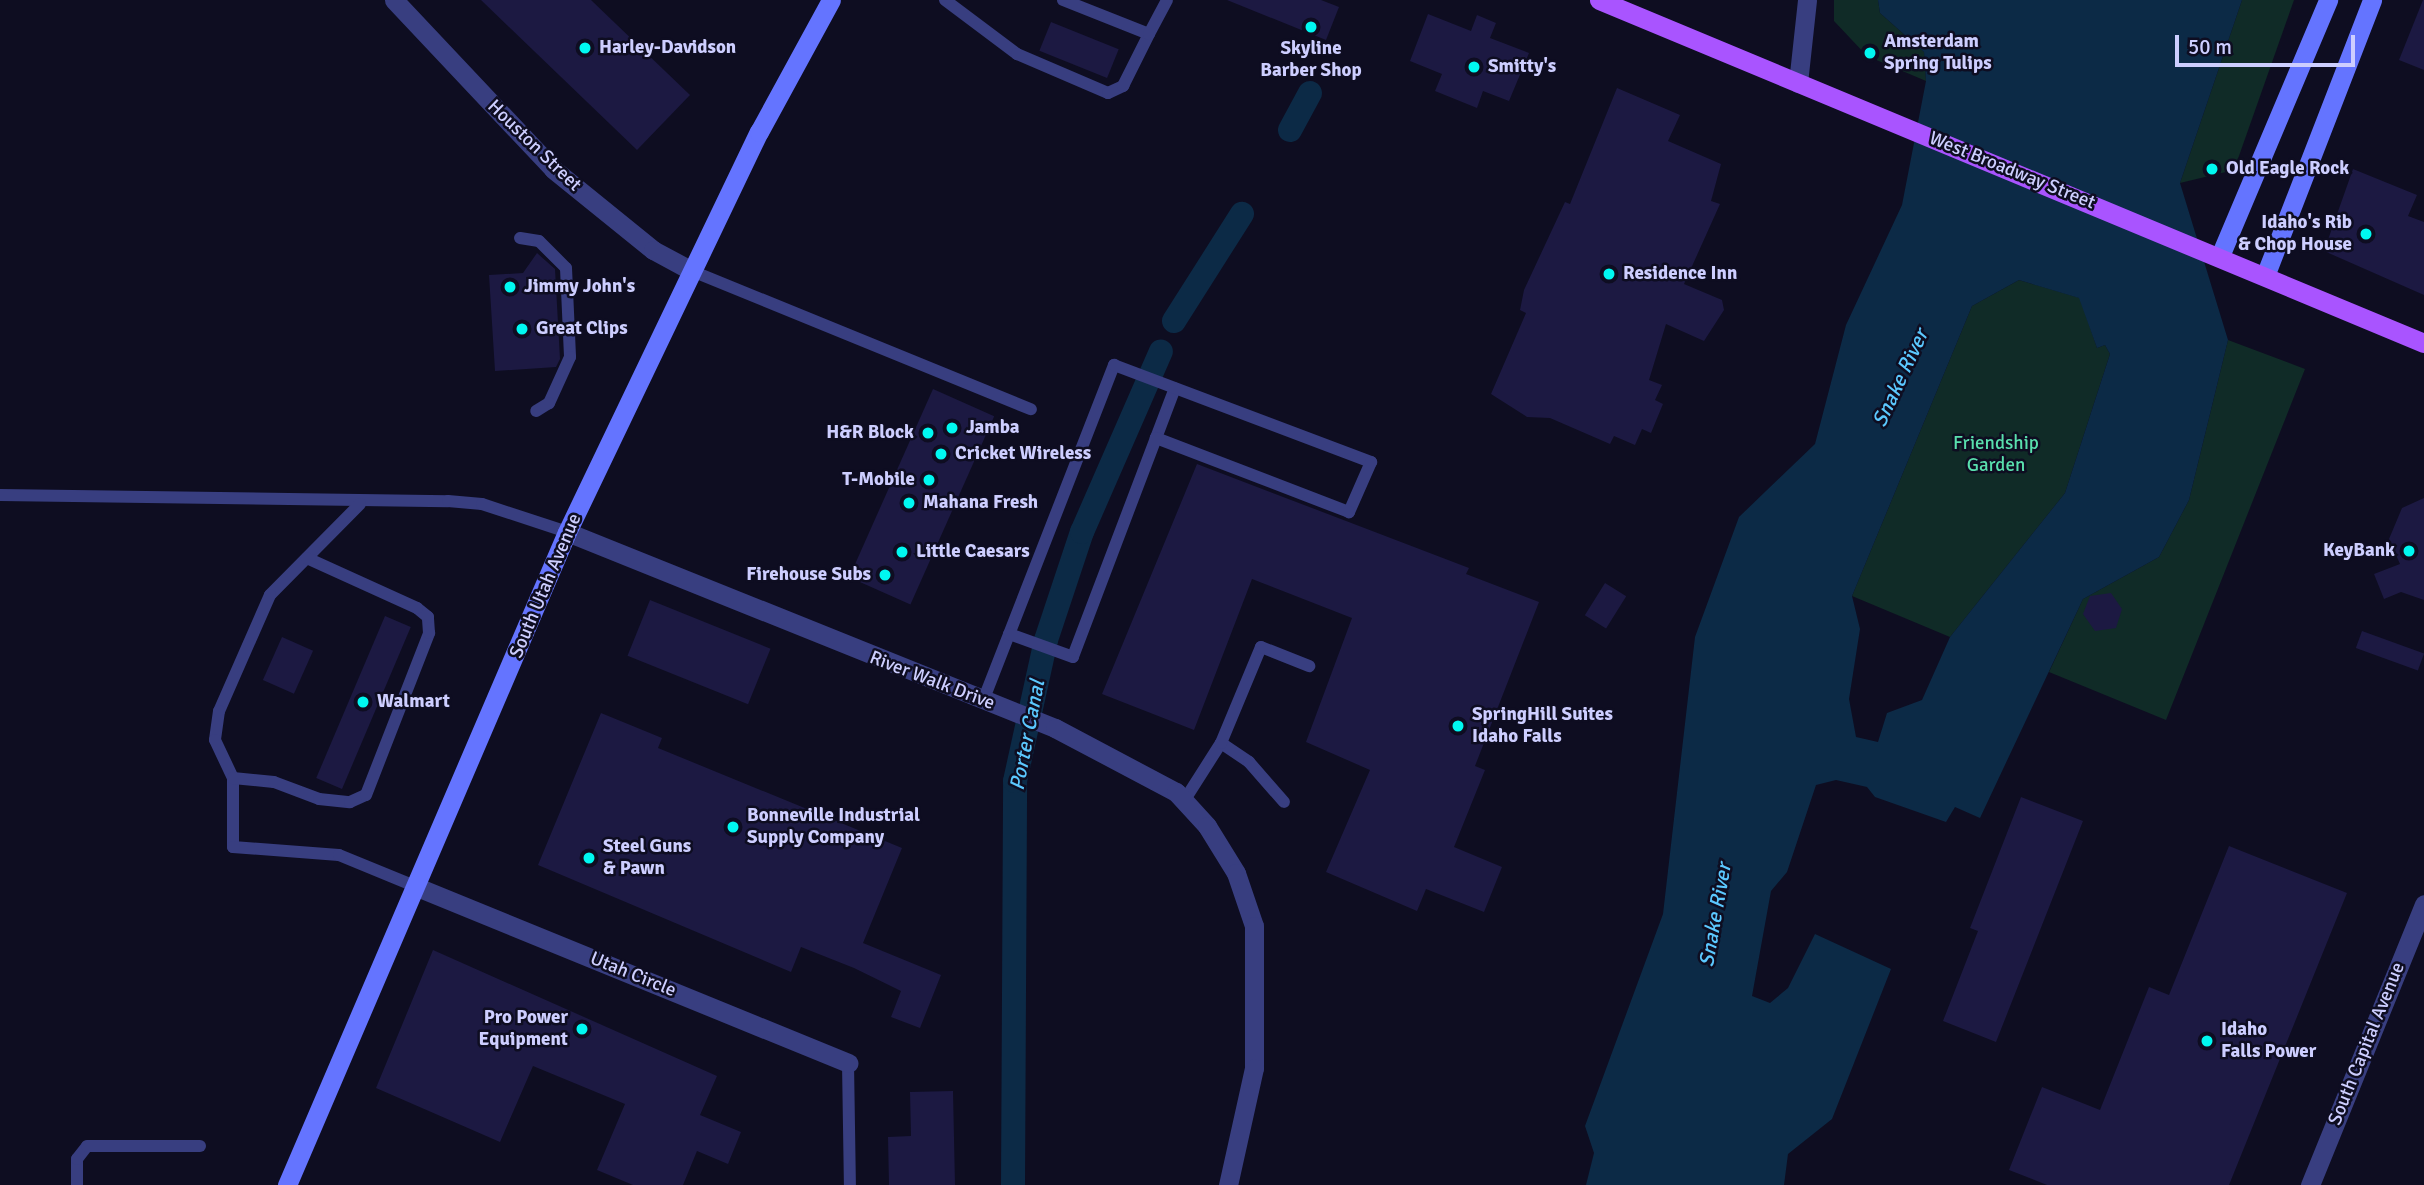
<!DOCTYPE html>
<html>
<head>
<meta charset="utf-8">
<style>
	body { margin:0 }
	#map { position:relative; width:2424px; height:1185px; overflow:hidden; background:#0e0d21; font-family:Signika,sans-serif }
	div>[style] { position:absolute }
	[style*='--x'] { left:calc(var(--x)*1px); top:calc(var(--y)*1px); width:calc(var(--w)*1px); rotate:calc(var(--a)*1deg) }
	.green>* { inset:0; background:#102b27 }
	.water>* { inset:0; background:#0c2a46 }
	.canal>* { height:24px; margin:-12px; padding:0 12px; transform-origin:12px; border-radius:12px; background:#0c2a46 }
	.building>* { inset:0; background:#1c1942; transform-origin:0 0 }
	.service>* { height:12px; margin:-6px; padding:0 6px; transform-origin:6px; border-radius:6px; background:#383e80 }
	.minor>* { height:19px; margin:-9.5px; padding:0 9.5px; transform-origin:9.5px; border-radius:9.5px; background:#383e80 }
	.tertiary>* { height:19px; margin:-9.5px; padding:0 9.5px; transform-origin:9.5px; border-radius:9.5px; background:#383e80 }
	.secondary>* { height:19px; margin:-9.5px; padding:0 9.5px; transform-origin:9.5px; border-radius:9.5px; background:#6474ff }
	.primary>* { height:19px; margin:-9.5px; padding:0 9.5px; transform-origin:9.5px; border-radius:9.5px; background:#a954ff }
	.dots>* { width:19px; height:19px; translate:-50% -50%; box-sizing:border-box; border:4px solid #0e0d21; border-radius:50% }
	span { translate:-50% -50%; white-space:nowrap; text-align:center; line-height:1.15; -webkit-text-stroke:5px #0e0d21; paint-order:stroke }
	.poi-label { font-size:19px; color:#cdceff; font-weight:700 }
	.left { translate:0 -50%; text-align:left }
	.right { translate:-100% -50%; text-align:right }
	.street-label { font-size:19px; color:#cdceff }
	.park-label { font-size:19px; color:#59dfad }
	.water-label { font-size:21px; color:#5bc8ff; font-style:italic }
	.scale { position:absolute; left:2175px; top:35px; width:180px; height:32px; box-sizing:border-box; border:4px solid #cdceff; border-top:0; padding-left:9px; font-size:21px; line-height:24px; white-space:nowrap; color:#cdceff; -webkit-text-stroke:5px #0e0d21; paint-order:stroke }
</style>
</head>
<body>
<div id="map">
	<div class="green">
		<i style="clip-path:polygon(1834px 0,1878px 0,1880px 13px,1924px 52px,1926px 81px,1867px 56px,1834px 21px)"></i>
		<i style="clip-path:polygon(2242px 0,2294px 0,2234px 170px,2180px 183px)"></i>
		<i style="clip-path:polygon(2019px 280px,2080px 298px,2097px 348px,2105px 345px,2110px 354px,2065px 493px,1950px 637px,1852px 596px,1972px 306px)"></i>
		<i style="clip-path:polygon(2228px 340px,2305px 369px,2166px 720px,2049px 672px,2083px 599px,2159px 557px,2189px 500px)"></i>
	</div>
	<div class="water">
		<i style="clip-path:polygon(evenodd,1878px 0,2242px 0,2180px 183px,2228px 340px,2189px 500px,2159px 557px,2083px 599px,1980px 818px,1955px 807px,1946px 822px,1875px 797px,1867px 787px,1836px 780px,1816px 785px,1787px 872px,1771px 891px,1752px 996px,1770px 1003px,1788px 988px,1815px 934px,1891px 969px,1832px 1119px,1788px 1154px,1784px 1185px,1586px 1185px,1594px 1153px,1585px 1126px,1663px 914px,1695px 637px,1739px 517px,1815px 444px,1846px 325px,1902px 205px,1926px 81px,1924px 52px,1880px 13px,1878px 0,2019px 280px,2079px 298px,2097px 348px,2105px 345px,2110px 354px,2065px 493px,1950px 637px,1922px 700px,1887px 713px,1878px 742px,1856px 737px,1849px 699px,1860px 629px,1852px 596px,1972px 306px,2019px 280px)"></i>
	</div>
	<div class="canal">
		<i style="--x:1290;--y:130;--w:42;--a:-61.6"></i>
		<i style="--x:1174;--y:321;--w:127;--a:-57.6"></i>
		<i style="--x:1013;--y:1185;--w:404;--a:-89.7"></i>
		<i style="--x:1015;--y:781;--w:144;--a:-77.6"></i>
		<i style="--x:1046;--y:640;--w:114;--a:-71.6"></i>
		<i style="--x:1082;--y:532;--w:197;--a:-66.4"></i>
	</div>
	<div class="building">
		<i style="clip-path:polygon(481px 0,591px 0,690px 95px,637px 150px)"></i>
		<i style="clip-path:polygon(1227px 0,1321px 0,1339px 7px,1326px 40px)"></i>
		<i style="clip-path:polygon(2423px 0,2424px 0,2424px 70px,2399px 60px)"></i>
		<i style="clip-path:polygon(1428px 14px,1471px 31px,1477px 15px,1496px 23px,1490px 38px,1529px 53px,1509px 101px,1483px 91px,1477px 108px,1435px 91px,1442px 74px,1410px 61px)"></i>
		<i style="left:1051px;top:22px;width:73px;height:31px;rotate:22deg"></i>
		<i style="clip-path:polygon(1617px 88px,1680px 115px,1668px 141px,1721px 164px,1711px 201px,1720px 204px,1684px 284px,1722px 300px,1724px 310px,1704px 341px,1666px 324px,1649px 380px,1662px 385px,1655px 400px,1663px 404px,1651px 433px,1642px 429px,1635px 445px,1614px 436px,1610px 444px,1550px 418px,1527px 417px,1491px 394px,1526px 313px,1520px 310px,1524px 290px,1565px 202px,1570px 204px)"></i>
		<i style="clip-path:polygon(2353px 169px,2417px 195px,2408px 216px,2424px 222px,2424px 295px,2324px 251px)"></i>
		<i style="clip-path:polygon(537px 253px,555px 269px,560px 359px,556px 367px,495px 371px,489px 275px,523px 273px)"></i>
		<i style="left:933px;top:389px;width:67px;height:206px;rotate:24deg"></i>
		<i style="clip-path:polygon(1197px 464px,1469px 568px,1466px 574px,1539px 602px,1475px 766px,1485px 770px,1454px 847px,1502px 867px,1484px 912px,1426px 889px,1417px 911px,1326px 872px,1370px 770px,1306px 742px,1352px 618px,1252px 579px,1194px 730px,1102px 694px)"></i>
		<i style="clip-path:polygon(2424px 498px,2424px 600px,2401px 592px,2384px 599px,2374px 574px,2400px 564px,2389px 539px,2402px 508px)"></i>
		<i style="left:1605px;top:583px;width:25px;height:38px;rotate:32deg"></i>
		<i style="clip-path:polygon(2111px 593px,2122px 609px,2116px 628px,2095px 631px,2083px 614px,2090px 596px)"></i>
		<i style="left:650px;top:600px;width:130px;height:60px;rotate:22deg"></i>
		<i style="left:385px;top:616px;width:28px;height:176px;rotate:23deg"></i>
		<i style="left:2362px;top:631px;width:66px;height:18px;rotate:20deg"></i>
		<i style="left:282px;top:637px;width:34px;height:47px;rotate:24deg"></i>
		<i style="clip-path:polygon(601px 713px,662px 738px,658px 748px,902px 848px,863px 943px,941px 975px,920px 1028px,891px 1017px,901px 991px,854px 968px,801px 947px,791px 972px,538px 865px)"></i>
		<i style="clip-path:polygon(2021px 797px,2083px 821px,1996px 1042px,1943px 1021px,1978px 931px,1970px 928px)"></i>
		<i style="clip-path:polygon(2229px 846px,2347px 893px,2229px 1185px,2047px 1185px,2009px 1170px,2042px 1087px,2100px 1110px,2149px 987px,2169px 995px)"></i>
		<i style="clip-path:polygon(433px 950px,717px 1076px,700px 1115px,741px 1132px,728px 1164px,697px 1151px,683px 1185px,633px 1185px,597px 1170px,625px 1104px,533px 1066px,500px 1142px,376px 1088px)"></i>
		<i style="clip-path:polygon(953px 1091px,955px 1185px,889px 1185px,888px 1137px,911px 1136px,910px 1092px)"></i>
	</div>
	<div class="service">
		<i style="--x:945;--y:0;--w:90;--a:36.9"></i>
		<i style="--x:1017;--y:54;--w:99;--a:23.2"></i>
		<i style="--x:1108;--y:93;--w:17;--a:-25"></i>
		<i style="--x:1123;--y:86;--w:58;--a:-63.4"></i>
		<i style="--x:1063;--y:0;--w:92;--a:21.6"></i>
		<i style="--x:1149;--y:34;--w:38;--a:-62"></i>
		<i style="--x:520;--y:238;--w:19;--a:9"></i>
		<i style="--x:539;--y:241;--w:38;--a:45"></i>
		<i style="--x:566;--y:268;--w:89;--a:87.4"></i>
		<i style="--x:570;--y:357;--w:51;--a:114.5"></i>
		<i style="--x:549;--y:403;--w:15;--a:148"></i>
		<i style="--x:692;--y:271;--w:366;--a:22.2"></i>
		<i style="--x:1156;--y:438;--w:53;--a:-69.2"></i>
		<i style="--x:0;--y:495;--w:448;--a:0.8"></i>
		<i style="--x:448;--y:501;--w:34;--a:5"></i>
		<i style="--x:482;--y:504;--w:89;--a:18.2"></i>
		<i style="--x:360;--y:504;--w:128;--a:134.7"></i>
		<i style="--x:270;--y:595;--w:127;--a:113.7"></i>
		<i style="--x:219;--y:711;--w:29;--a:98"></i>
		<i style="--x:215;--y:740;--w:42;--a:64.7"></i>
		<i style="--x:233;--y:778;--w:69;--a:90"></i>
		<i style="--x:233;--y:847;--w:106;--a:4.3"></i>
		<i style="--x:339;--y:855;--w:84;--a:22.3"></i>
		<i style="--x:983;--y:701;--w:361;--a:-68.7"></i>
		<i style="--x:1114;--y:365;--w:275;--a:20.7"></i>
		<i style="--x:1371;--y:462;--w:55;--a:113.7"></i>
		<i style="--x:1349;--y:512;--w:207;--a:-159"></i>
		<i style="--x:1156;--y:438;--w:234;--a:110.8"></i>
		<i style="--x:1073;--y:657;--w:68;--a:-160.2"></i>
		<i style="--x:1221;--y:743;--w:34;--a:34"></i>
		<i style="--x:1249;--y:762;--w:53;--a:48.8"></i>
		<i style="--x:233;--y:778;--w:41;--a:5.6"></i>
		<i style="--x:274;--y:782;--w:48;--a:20.7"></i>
		<i style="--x:319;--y:799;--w:31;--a:6"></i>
		<i style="--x:350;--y:802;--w:17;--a:-24"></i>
		<i style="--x:366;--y:795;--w:174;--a:-68.7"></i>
		<i style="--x:429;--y:633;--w:16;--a:-94"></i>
		<i style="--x:428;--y:617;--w:14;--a:-141"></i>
		<i style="--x:417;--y:608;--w:121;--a:-155.6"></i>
		<i style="--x:1184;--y:801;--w:69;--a:-57.5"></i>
		<i style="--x:1221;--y:743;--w:104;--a:-67.4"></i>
		<i style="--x:1261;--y:647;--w:52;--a:21.6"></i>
		<i style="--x:848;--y:1063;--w:122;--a:89.1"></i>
		<i style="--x:77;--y:1185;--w:26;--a:-90"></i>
		<i style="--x:77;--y:1159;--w:16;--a:-52"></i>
		<i style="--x:87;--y:1146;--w:113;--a:0"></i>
	</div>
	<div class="minor">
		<i style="--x:394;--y:0;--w:232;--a:46.7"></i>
		<i style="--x:553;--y:169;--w:129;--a:39"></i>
		<i style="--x:653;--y:250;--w:44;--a:28.3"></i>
		<i style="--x:1798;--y:83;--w:83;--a:-83.8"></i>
		<i style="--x:567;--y:532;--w:526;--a:21.88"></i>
		<i style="--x:1055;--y:728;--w:137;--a:27.9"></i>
		<i style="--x:1176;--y:792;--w:46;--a:47.6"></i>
		<i style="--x:1207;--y:826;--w:55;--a:58.3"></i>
		<i style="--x:1236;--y:873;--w:56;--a:71.2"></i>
		<i style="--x:1254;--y:926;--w:142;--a:90"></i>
		<i style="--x:1254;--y:1068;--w:120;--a:102.5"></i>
		<i style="--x:417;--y:887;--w:466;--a:22.2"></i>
	</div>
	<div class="tertiary">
		<i style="--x:2310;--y:1185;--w:303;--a:-67.9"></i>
	</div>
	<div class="secondary">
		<i style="--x:2220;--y:256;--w:278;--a:-67.1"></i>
		<i style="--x:2265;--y:276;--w:296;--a:-68.8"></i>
		<i style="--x:287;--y:1185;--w:710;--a:-66.79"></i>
		<i style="--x:567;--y:532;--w:444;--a:-64.4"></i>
		<i style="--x:759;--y:132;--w:150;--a:-61.4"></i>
	</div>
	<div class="primary">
		<i style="--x:1599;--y:0;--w:893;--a:22.58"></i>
	</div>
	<div class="dots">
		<i style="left:1311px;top:27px;background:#00f8f1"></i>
		<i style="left:585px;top:48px;background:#00f8f1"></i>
		<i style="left:1870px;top:53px;background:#00f8f1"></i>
		<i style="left:1474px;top:67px;background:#00f8f1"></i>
		<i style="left:2212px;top:169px;background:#00f8f1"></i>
		<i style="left:2366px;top:234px;background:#00f8f1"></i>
		<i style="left:1609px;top:274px;background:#00f8f1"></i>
		<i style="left:510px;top:287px;background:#00f8f1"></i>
		<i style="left:522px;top:329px;background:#00f8f1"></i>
		<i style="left:952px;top:428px;background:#00f8f1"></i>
		<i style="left:928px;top:433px;background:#00f8f1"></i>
		<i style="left:941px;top:454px;background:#00f8f1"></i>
		<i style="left:929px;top:480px;background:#00f8f1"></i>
		<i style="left:909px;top:503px;background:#00f8f1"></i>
		<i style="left:2409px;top:551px;background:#00f8f1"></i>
		<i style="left:902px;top:552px;background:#00f8f1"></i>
		<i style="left:885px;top:575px;background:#00f8f1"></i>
		<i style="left:363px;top:702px;background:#00f8f1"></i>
		<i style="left:1458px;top:726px;background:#00f8f1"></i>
		<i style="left:733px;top:827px;background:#00f8f1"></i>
		<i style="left:589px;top:858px;background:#00f8f1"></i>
		<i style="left:582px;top:1029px;background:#00f8f1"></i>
		<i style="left:2207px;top:1041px;background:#00f8f1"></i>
	</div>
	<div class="poi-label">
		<span class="left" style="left:1884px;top:53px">Amsterdam<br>Spring Tulips</span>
		<span class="left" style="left:599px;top:48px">Harley-Davidson</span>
		<span style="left:1311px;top:60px">Skyline<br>Barber Shop</span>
		<span class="left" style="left:1488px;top:67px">Smitty's</span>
		<span class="left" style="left:2226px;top:169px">Old Eagle Rock</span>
		<span class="right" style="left:2352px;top:234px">Idaho's Rib<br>&amp; Chop House</span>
		<span class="left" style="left:1623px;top:274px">Residence Inn</span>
		<span class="left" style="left:524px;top:287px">Jimmy John's</span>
		<span class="left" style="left:536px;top:329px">Great Clips</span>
		<span class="left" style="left:966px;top:428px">Jamba</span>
		<span class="right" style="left:914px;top:433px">H&amp;R Block</span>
		<span class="left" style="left:955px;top:454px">Cricket Wireless</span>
		<span class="right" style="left:915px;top:480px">T-Mobile</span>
		<span class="left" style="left:923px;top:503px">Mahana Fresh</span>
		<span class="right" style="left:2395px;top:551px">KeyBank</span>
		<span class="left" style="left:916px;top:552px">Little Caesars</span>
		<span class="right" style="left:871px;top:575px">Firehouse Subs</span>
		<span class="left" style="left:377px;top:702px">Walmart</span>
		<span class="left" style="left:1472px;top:726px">SpringHill Suites<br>Idaho Falls</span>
		<span class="left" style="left:747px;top:827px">Bonneville Industrial<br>Supply Company</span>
		<span class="left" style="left:603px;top:858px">Steel Guns<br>&amp; Pawn</span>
		<span class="right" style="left:568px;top:1029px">Pro Power<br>Equipment</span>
		<span class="left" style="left:2221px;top:1041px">Idaho<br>Falls Power</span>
	</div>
	<div class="street-label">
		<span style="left:534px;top:146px;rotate:44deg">Houston Street</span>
		<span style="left:2012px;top:171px;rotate:22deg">West Broadway Street</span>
		<span style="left:546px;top:586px;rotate:-67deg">South Utah Avenue</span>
		<span style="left:932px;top:681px;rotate:21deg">River Walk Drive</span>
		<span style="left:633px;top:975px;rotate:22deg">Utah Circle</span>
		<span style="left:2367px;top:1044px;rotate:-68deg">South Capital Avenue</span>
	</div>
	<div class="park-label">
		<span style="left:1996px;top:455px">Friendship<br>Garden</span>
	</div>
	<div class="water-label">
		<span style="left:1900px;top:378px;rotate:-65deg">Snake River</span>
		<span style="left:1027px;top:735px;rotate:-79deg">Porter Canal</span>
		<span style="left:1715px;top:915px;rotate:-80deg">Snake River</span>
	</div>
	<div class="scale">50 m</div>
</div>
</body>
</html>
